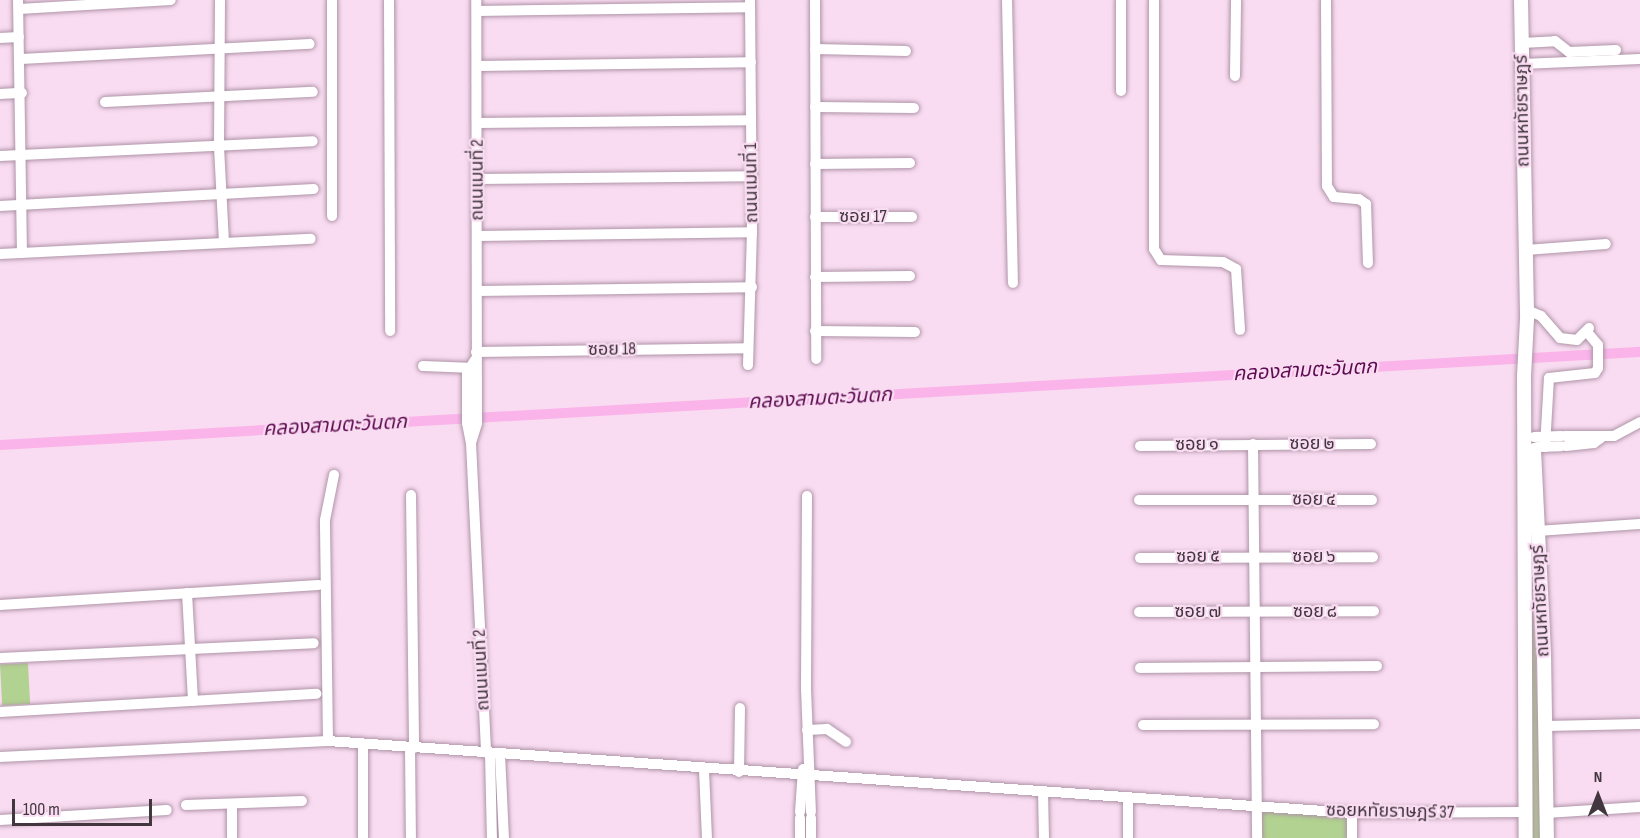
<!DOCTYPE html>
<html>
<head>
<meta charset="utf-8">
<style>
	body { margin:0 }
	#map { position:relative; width:1640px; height:838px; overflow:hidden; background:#f9dcf1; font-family:"Sofia Sans Condensed","Noto Sans Thai",sans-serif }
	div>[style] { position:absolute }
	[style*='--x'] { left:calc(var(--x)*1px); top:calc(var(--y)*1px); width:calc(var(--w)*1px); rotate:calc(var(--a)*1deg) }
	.green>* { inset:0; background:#b1d290; transform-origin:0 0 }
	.canal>* { height:10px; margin:-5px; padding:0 5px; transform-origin:5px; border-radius:5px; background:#fab4ea }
	.roads { filter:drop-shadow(0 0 2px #af94a8) drop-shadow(0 0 2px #af94a8) }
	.minor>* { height:10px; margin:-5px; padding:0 5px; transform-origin:5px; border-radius:5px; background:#fff }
	.secondary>* { height:14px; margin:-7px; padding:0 7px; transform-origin:7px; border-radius:7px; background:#fff }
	span { translate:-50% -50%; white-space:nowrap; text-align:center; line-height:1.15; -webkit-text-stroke:4.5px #f9dcf1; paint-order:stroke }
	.street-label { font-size:18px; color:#42373f }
	.water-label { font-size:20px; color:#5e0c52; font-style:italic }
	.north { position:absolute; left:1568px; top:766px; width:60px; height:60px; -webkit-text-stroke:4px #f9dcf1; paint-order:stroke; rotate:0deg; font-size:16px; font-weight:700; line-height:24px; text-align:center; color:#42373f }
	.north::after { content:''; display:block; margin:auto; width:21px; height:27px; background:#42373f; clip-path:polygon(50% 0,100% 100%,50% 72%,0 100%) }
	.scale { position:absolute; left:12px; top:799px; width:140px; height:27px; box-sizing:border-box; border:3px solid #42373f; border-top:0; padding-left:8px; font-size:18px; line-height:21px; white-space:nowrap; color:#42373f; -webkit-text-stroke:4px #f9dcf1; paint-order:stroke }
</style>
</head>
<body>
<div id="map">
	<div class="green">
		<i style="clip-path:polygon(1531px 605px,1534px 606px,1542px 838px,1530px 838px)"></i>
		<i style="left:28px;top:663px;width:41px;height:28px;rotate:87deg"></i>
		<i style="left:1257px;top:809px;width:91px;height:29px;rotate:3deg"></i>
	</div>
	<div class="canal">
		<i style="--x:0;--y:445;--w:1643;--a:-3.25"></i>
	</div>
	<div class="roads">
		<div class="minor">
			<i style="--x:18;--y:0;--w:253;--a:89.1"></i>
			<i style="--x:220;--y:0;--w:147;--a:90.4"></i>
			<i style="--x:219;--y:147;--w:96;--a:87"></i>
			<i style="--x:332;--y:0;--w:216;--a:90"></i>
			<i style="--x:389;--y:0;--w:331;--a:89.8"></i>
			<i style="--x:815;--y:0;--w:359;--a:89.8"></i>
			<i style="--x:1007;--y:0;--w:283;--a:88.8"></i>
			<i style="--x:1121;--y:0;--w:91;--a:90"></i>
			<i style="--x:1154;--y:0;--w:249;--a:90"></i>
			<i style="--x:1154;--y:249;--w:13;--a:58"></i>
			<i style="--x:1161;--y:260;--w:62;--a:1.8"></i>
			<i style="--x:1223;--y:262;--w:15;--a:28"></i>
			<i style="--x:1236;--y:269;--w:61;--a:86.2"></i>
			<i style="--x:1326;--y:0;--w:186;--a:89.7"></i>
			<i style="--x:1327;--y:186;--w:13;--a:58"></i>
			<i style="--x:1334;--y:197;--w:25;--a:5"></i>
			<i style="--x:1359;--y:199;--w:9;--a:36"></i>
			<i style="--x:1366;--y:204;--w:59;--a:88.1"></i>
			<i style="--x:19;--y:9;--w:152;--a:-3.4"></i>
			<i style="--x:477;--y:11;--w:273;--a:-0.8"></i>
			<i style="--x:0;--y:38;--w:19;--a:-3"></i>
			<i style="--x:1522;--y:43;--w:33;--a:-3"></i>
			<i style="--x:1555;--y:41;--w:18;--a:38"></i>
			<i style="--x:1569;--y:52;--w:47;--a:-2.4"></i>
			<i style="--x:815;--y:49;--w:91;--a:1.3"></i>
			<i style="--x:21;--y:59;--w:289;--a:-3"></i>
			<i style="--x:1522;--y:64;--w:118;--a:-2.4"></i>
			<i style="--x:478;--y:66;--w:273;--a:-0.8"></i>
			<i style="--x:1235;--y:76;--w:76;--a:-89.2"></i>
			<i style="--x:0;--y:94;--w:22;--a:-3"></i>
			<i style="--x:105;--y:102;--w:208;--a:-2.8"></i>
			<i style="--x:815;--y:107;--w:99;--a:0.6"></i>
			<i style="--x:477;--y:123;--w:274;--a:-0.6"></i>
			<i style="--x:0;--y:156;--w:313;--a:-2.7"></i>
			<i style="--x:815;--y:164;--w:95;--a:-0.6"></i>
			<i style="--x:478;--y:179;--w:274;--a:-0.6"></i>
			<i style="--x:0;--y:206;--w:314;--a:-3.1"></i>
			<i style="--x:815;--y:217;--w:97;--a:0"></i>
			<i style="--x:478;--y:236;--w:274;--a:-0.8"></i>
			<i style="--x:1526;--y:250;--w:80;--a:-4.3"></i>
			<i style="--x:0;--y:254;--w:311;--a:-2.8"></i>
			<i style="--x:815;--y:277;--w:95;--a:-0.6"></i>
			<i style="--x:478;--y:291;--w:274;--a:-0.8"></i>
			<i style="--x:1527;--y:310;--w:15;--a:23"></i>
			<i style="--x:1541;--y:316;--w:29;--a:49"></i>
			<i style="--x:1560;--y:338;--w:17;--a:7"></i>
			<i style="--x:1577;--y:340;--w:17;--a:-45"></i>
			<i style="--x:815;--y:331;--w:100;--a:0.6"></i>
			<i style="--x:476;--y:352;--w:272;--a:-0.8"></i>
			<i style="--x:475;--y:360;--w:15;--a:122"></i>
			<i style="--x:467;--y:373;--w:50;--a:90"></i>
			<i style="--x:467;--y:423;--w:20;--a:79"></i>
			<i style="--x:471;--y:443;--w:310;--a:87.2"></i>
			<i style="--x:748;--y:365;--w:133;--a:-88.3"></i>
			<i style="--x:752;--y:232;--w:232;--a:-90.5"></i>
			<i style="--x:423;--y:366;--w:51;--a:2.2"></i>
			<i style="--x:1565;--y:436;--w:49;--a:0"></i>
			<i style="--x:1614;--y:436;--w:30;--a:-28"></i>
			<i style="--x:1534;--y:437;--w:27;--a:-2"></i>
			<i style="--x:471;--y:443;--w:21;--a:-73"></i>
			<i style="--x:477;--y:423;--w:423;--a:-90.1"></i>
			<i style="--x:1253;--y:444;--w:394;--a:89.4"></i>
			<i style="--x:1140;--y:446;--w:231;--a:-0.5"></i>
			<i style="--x:1566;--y:446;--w:28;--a:-6"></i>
			<i style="--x:1594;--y:443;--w:9;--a:-36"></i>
			<i style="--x:1537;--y:447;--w:24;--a:-2"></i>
			<i style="--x:1545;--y:447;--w:69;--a:-86.7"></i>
			<i style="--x:1549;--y:378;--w:46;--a:-6.2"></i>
			<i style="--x:1595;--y:373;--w:6;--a:-59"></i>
			<i style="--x:1598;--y:368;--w:23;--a:-90"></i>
			<i style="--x:1598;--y:345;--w:16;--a:-130"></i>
			<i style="--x:411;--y:495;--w:253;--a:89.3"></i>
			<i style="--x:807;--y:496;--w:193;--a:90.3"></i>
			<i style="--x:806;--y:689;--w:123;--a:87.7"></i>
			<i style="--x:1139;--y:500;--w:233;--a:0"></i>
			<i style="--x:1537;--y:531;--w:103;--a:-3.9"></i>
			<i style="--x:1140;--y:558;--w:233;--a:-0.2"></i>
			<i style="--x:187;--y:593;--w:108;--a:86.8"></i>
			<i style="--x:0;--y:605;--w:319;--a:-3.6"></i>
			<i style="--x:1139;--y:612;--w:235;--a:-0.2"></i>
			<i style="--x:0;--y:658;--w:314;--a:-2.7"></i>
			<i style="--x:1140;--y:668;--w:237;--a:-0.5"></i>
			<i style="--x:0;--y:712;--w:317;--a:-3.3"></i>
			<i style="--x:1143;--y:725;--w:231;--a:-0.2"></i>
			<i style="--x:1546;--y:726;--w:94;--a:-1.2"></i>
			<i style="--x:807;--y:730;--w:20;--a:-3"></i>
			<i style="--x:827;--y:729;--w:23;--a:34"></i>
			<i style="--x:328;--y:741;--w:221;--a:-90.8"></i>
			<i style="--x:325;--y:520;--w:46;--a:-78.7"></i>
			<i style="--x:410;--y:748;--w:90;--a:89.4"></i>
			<i style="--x:490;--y:753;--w:85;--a:88.7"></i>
			<i style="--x:500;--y:754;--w:84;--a:87.3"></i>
			<i style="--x:0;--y:757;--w:328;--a:-2.8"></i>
			<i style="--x:328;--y:741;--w:1027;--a:4.02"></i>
			<i style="--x:1352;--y:813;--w:173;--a:-0.3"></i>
			<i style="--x:704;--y:770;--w:68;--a:87.5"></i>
			<i style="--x:739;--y:772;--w:64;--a:-89.1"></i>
			<i style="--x:1043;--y:791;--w:47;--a:88.8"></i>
			<i style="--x:1128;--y:797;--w:41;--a:90"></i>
			<i style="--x:232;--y:804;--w:34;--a:90"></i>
			<i style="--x:186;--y:805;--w:116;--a:-2"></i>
			<i style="--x:800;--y:812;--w:43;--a:-86"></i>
			<i style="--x:1352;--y:813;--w:25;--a:90"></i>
			<i style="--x:1546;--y:813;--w:94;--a:-3.7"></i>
			<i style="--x:811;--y:818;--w:20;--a:90"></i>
			<i style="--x:0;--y:820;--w:167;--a:-3.4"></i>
			<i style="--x:363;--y:838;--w:92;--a:-90"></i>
			<i style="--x:800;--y:838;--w:20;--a:-90"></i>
		</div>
		<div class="secondary">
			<i style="--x:1521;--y:0;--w:319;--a:88.9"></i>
			<i style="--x:1527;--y:319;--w:57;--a:93"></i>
			<i style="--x:1524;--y:376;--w:462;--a:89.8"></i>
			<i style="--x:1534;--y:450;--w:203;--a:87.2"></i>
			<i style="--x:1544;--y:653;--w:185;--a:89.1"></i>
		</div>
	</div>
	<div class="street-label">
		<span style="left:1523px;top:111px;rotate:-91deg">ถนนหทัยราษฎร์</span>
		<span style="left:478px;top:180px;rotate:-90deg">ถนนเมนที่ 2</span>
		<span style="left:752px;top:183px;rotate:-91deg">ถนนเมนที่ 1</span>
		<span style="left:863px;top:217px">ซอย 17</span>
		<span style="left:612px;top:350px;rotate:-1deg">ซอย 18</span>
		<span style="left:1312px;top:444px">ซอย ๒</span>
		<span style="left:1197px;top:445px;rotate:-1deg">ซอย ๑</span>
		<span style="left:1314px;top:500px;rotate:1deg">ซอย ๔</span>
		<span style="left:1198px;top:557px;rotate:-1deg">ซอย ๕</span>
		<span style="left:1314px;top:557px">ซอย ๖</span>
		<span style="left:1541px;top:601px;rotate:-93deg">ถนนหทัยราษฎร์</span>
		<span style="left:1198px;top:612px">ซอย ๗</span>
		<span style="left:1315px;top:612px">ซอย ๘</span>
		<span style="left:482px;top:670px;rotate:-93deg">ถนนเมนที่ 2</span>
		<span style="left:1390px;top:812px;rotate:1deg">ซอยหทัยราษฎร์ 37</span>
	</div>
	<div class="water-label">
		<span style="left:1305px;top:371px;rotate:-3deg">คลองสามตะวันตก</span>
		<span style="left:820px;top:399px;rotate:-3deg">คลองสามตะวันตก</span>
		<span style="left:335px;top:426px;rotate:-3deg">คลองสามตะวันตก</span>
	</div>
	<div class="north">N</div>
	<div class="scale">100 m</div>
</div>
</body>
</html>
